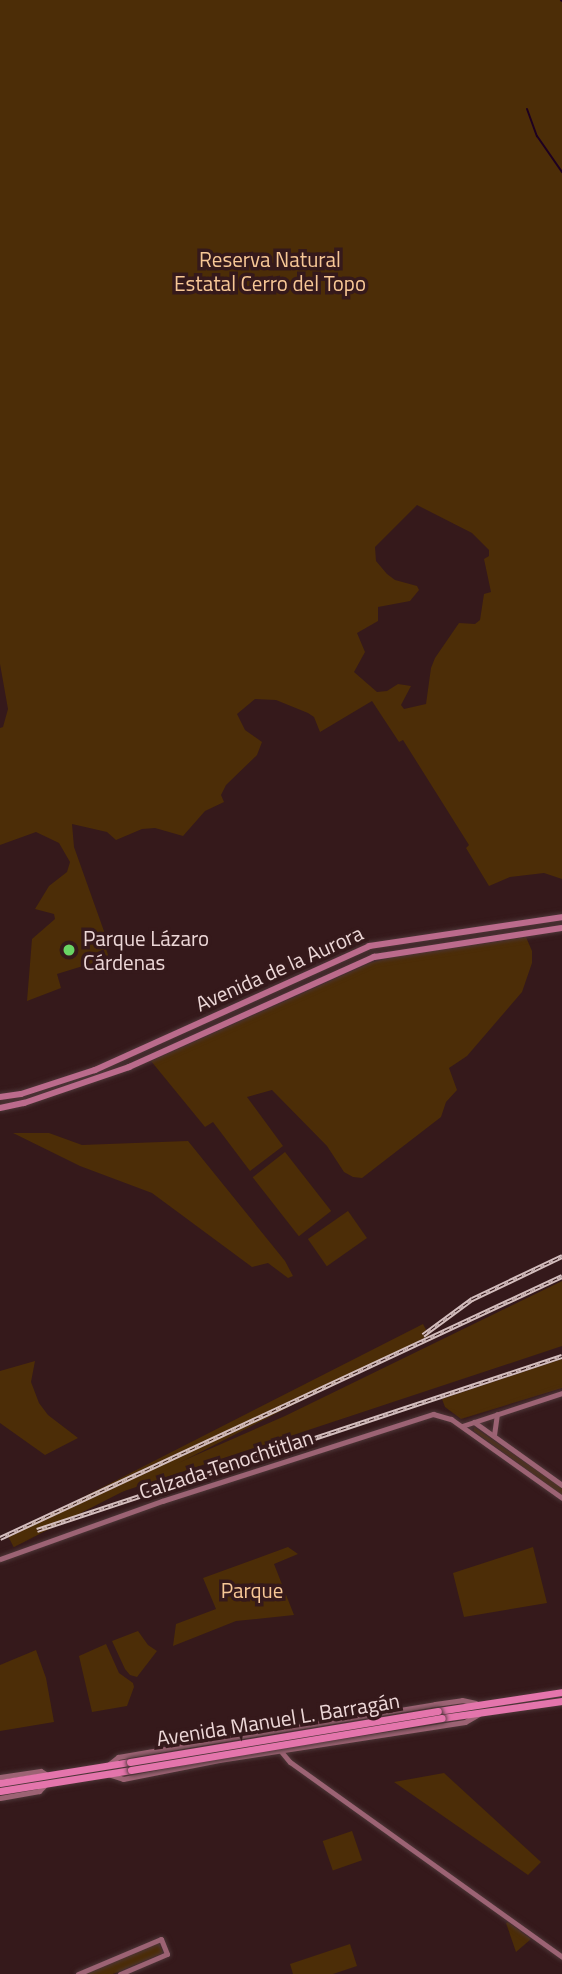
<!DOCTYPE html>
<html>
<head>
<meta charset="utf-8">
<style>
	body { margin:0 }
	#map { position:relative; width:562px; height:1974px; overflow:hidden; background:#35191b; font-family:"Titillium Web",sans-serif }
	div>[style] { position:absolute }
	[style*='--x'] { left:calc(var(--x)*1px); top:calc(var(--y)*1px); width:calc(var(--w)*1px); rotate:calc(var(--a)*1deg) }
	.green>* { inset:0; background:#4c2d07; transform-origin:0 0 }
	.stream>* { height:2px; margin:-1px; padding:0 1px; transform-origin:1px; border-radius:1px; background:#1e0021 }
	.roads { filter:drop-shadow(0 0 2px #4d3638) drop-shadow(0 0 2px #4d3638) }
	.secondary>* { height:5px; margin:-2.5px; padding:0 2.5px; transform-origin:2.5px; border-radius:2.5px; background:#9c6374 }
	.primary>* { height:6px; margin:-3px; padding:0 3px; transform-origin:3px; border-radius:3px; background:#bb6b8c }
	.highway>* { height:7px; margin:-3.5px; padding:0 3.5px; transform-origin:3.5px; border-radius:3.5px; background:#e475ac }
	.rail>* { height:4.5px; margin-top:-2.25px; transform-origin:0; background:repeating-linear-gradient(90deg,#35191b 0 5px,#d4bebe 0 10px); box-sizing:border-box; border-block:2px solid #d4bebe }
	.bridges { filter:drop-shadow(0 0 2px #4d3638) drop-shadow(0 0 2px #4d3638) }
	.highway-bridge>* { height:7px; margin:-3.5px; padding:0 3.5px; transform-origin:3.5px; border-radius:3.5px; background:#e475ac }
	.dots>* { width:19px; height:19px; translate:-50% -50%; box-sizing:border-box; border:4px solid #35191b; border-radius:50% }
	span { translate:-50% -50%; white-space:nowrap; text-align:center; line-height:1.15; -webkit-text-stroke:7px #35191b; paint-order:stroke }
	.park-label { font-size:21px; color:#f7c796 }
	.poi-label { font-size:21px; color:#ecd7d7 }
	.left { translate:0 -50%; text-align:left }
	.street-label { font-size:21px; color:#ecd7d7 }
</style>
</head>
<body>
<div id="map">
	<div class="green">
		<i style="clip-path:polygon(evenodd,0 0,562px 0,562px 879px,544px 873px,510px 877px,489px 886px,466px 848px,469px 845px,403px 740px,399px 742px,372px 701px,320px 732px,314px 717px,308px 713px,276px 700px,255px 699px,237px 714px,245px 730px,262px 742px,257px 755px,226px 785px,221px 795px,224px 802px,205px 811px,183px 836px,155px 828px,142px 829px,116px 840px,107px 832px,72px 824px,74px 847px,105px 934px,104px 942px,109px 958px,57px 974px,61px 988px,27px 1001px,32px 939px,55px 919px,54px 914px,35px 909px,49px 886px,67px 872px,70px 862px,59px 843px,36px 832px,0 845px,0 728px,3px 727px,8px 709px,0 664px,0 0,417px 505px,472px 533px,489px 550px,489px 556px,484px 559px,491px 592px,484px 594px,480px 620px,475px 624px,459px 623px,435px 658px,431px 668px,426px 704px,404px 709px,401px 705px,411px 686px,398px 684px,387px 691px,377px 692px,354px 672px,365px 652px,357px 633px,378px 621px,378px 607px,410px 601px,419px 590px,417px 586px,395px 580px,387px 574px,376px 561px,375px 547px,417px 505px)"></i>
		<i style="clip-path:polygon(526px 937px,532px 951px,532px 963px,522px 992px,467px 1056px,449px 1068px,457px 1090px,446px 1102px,441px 1117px,362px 1178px,353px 1177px,344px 1172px,327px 1146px,272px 1090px,247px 1097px,283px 1146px,250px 1171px,213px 1122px,205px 1127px,151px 1061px,370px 963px,393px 957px)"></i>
		<i style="clip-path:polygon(13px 1133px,49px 1133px,82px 1145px,188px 1141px,285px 1261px,293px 1276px,288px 1278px,268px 1263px,252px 1267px,152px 1193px,80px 1166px)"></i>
		<i style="left:285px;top:1152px;width:75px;height:41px;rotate:52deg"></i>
		<i style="left:348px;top:1211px;width:33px;height:49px;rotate:55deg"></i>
		<i style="clip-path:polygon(562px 1281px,562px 1346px,82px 1505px,285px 1416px)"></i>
		<i style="left:423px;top:1324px;width:13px;height:466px;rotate:63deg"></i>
		<i style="clip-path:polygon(562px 1359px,562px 1388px,461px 1419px,445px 1407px,442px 1399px)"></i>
		<i style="clip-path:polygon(35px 1361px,31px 1382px,39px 1403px,48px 1415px,78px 1438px,45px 1455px,0 1423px,0 1371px)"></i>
		<i style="clip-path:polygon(474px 1427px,562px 1488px,562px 1495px,474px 1431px)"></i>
		<i style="clip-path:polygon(288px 1547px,298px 1554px,274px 1564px,294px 1615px,236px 1621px,173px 1646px,176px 1624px,216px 1609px,203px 1578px)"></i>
		<i style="clip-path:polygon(533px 1547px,547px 1603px,464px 1617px,453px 1573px)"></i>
		<i style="clip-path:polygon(138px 1631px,148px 1645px,157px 1651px,137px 1677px,130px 1675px,125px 1669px,112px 1641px)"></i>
		<i style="clip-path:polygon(106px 1644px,119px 1673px,133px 1683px,134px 1687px,127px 1706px,92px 1712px,79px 1656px)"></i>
		<i style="clip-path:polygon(36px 1650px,46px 1678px,54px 1722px,0 1731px,0 1665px)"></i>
		<i style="clip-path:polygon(444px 1773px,541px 1862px,528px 1875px,394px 1782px)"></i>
		<i style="left:352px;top:1831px;width:31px;height:31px;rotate:71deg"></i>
		<i style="clip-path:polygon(508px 1922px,531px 1939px,516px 1952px,506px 1923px)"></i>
		<i style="clip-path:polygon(159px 1943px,163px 1953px,113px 1974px,86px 1974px)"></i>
		<i style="clip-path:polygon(350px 1944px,357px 1966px,333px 1974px,293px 1974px,290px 1964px)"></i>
	</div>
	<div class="stream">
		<i style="--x:561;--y:0;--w:1;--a:45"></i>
		<i style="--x:527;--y:109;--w:29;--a:70"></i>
		<i style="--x:537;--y:136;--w:44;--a:55.2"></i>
	</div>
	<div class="roads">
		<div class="secondary">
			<i style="--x:474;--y:1422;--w:108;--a:35.6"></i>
			<i style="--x:462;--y:1426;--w:105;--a:-18.3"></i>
			<i style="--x:494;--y:1435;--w:21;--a:-82"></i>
			<i style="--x:0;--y:1559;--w:172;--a:-19.7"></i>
			<i style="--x:162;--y:1501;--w:285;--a:-17.8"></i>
			<i style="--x:433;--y:1414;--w:19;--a:16"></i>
			<i style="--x:451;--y:1419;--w:136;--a:35.4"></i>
			<i style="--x:279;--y:1749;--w:17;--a:50"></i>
			<i style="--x:290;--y:1762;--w:335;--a:35.6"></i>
			<i style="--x:108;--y:1765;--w:13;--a:-39"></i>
			<i style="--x:118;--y:1757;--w:77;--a:-9.7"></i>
			<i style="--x:194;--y:1744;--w:244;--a:-9.4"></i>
			<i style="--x:435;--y:1704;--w:27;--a:-8"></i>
			<i style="--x:462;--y:1700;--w:14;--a:12"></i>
			<i style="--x:108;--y:1774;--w:16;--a:18"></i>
			<i style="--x:123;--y:1779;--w:98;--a:-11.2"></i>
			<i style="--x:219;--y:1760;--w:249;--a:-8.8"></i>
			<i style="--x:465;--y:1722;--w:16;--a:-30"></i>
			<i style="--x:0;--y:1777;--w:41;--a:-8.3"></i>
			<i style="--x:41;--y:1771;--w:9;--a:32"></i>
			<i style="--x:0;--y:1798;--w:40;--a:-10"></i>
			<i style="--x:39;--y:1791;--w:10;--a:-45"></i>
			<i style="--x:78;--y:1974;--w:90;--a:-22.9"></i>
			<i style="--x:161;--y:1939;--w:16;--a:68"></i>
			<i style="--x:167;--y:1954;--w:51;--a:156.9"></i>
		</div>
		<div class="primary">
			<i style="--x:0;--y:1097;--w:21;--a:-8"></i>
			<i style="--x:21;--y:1094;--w:78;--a:-18"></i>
			<i style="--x:95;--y:1070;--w:301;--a:-24.3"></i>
			<i style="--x:369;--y:946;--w:195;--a:-8.5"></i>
			<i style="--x:0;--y:1108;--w:25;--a:-12"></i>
			<i style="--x:24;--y:1103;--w:111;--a:-18.9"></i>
			<i style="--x:129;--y:1067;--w:269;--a:-24.2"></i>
			<i style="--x:374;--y:957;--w:190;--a:-8.8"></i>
		</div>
		<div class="highway">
			<i style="--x:438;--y:1711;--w:125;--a:-8.7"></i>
			<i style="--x:442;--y:1718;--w:121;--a:-8.1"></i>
			<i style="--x:0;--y:1783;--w:132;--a:-9.2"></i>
			<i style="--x:0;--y:1791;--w:133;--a:-9.1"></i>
		</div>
	</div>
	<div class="rail">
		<i style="--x:423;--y:1335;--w:61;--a:-36.3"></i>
		<i style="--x:472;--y:1299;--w:100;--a:-25.5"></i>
		<i style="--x:37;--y:1530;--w:553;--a:-18.34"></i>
		<i style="--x:0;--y:1538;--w:620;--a:-24.99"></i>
	</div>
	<div class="bridges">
		<div class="highway-bridge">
			<i style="--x:130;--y:1762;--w:312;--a:-9.4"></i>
			<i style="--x:131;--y:1770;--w:315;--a:-9.5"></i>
		</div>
	</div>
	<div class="dots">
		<i style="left:69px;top:950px;background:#69d464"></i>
	</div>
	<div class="park-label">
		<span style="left:270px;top:271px">Reserva Natural<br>Estatal Cerro del Topo</span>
		<span style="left:252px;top:1590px">Parque</span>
	</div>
	<div class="poi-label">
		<span class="left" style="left:83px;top:950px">Parque Lázaro<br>Cárdenas</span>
	</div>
	<div class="street-label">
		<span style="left:279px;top:968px;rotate:-24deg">Avenida de la Aurora</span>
		<span style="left:226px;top:1464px;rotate:-18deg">Calzada Tenochtitlan</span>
		<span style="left:278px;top:1719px;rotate:-9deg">Avenida Manuel L. Barragán</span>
	</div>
</div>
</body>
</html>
